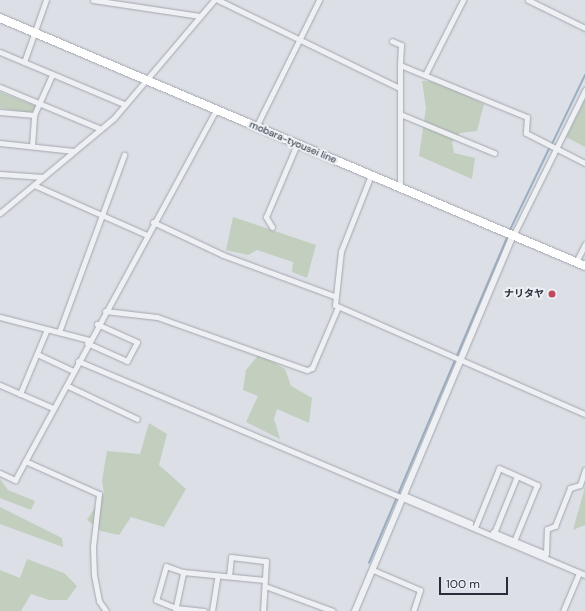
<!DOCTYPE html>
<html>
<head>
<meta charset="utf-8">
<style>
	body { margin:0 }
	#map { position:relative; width:585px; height:611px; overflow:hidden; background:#dcdfe5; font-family:"DM Sans","Noto Sans JP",sans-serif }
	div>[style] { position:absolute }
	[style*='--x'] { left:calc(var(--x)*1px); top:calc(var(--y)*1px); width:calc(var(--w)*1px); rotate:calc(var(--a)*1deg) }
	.green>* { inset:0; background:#c2cebe }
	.stream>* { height:1.5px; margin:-0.75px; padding:0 0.75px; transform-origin:0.75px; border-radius:0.75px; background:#99adc3 }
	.roads { filter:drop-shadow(0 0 1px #a2a6ae) drop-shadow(0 0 1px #a2a6ae) }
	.minor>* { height:5px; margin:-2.5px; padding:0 2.5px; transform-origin:2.5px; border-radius:2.5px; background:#eef0f4 }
	.tertiary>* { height:6px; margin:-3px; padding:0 3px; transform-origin:3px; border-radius:3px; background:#eef0f4 }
	.primary>* { height:8px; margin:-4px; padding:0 4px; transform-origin:4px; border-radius:4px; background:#fff }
	.dots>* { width:11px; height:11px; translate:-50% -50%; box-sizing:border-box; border:2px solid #ebeef3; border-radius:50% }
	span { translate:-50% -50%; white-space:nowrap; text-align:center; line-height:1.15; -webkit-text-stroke:4px #ebeef3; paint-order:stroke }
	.street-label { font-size:10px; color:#272e3a }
	.poi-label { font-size:10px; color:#272e3a; font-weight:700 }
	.right { translate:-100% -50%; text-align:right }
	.scale { position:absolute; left:439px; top:577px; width:69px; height:18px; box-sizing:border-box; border:2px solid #272e3a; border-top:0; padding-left:5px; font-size:12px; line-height:14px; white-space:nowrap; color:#272e3a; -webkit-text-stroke:3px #ebeef3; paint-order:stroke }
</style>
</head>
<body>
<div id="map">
	<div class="green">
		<i style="clip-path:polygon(422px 81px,437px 82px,484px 104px,477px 131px,460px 133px,452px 142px,454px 153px,475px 158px,472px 179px,419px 156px,426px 108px)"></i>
		<i style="clip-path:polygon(0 92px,36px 106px,33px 113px,0 108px)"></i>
		<i style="clip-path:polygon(585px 100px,585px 147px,566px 137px)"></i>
		<i style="clip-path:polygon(233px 217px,316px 245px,307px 278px,292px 272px,293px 262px,257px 250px,248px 255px,226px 250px)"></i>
		<i style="clip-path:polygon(259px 354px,285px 369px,291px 386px,312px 398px,309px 423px,277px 409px,274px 419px,280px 439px,246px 422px,258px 396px,243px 390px,246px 370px)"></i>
		<i style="clip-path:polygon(149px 423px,167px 434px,159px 465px,186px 489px,164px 527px,131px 517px,119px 535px,101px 531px,87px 520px,104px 493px,102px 481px,107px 451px,140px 454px)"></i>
		<i style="clip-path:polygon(0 479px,8px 490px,35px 501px,31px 510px,0 498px)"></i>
		<i style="clip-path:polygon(585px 487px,585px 525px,573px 530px)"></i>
		<i style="clip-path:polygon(0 507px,62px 538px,63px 547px,0 524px)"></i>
		<i style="clip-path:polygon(27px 559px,64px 573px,77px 586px,67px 600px,49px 600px,31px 594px,21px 611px,0 611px,0 570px,20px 578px)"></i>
	</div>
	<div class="stream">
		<i style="--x:552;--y:144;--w:76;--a:-64.4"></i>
		<i style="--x:510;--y:230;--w:92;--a:-64.3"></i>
		<i style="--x:369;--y:563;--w:355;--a:-67"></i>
	</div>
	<div class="roads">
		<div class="minor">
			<i style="--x:93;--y:0;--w:108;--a:8.5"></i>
			<i style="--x:218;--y:0;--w:201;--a:25.9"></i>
			<i style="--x:528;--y:0;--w:64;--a:26.2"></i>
			<i style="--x:392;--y:41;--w:10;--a:24"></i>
			<i style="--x:401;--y:45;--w:20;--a:93"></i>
			<i style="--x:0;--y:52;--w:134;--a:22.8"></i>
			<i style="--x:24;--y:62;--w:66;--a:-70.5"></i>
			<i style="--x:426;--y:73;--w:82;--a:-63.1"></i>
			<i style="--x:0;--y:87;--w:109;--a:22.6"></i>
			<i style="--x:0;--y:112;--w:34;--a:5"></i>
			<i style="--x:400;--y:114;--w:102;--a:22.5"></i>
			<i style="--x:256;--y:127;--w:142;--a:-63.6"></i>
			<i style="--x:0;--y:143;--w:74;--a:6.2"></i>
			<i style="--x:32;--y:146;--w:31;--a:-86"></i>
			<i style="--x:34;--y:115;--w:44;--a:-65.8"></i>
			<i style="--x:0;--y:174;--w:43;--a:4"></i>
			<i style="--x:371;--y:175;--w:82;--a:111.5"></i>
			<i style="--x:341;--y:251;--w:54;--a:96.3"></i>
			<i style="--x:335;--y:305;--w:273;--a:23.6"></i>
			<i style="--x:34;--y:185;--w:124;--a:23.9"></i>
			<i style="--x:400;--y:188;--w:123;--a:-90"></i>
			<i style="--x:400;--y:65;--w:137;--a:22.3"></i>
			<i style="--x:527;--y:117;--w:16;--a:94"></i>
			<i style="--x:526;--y:133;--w:66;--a:27"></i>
			<i style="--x:0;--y:213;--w:148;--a:-39.8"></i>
			<i style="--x:114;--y:118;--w:155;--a:-49.7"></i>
			<i style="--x:153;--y:222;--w:77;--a:25.2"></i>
			<i style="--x:223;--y:255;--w:118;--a:20.3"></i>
			<i style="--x:272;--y:227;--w:12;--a:-121"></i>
			<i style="--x:266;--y:217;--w:79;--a:-67"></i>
			<i style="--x:513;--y:236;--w:163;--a:-63.7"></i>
			<i style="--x:576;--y:262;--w:20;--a:-63"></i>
			<i style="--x:105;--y:311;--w:52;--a:6.6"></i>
			<i style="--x:157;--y:317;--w:159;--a:19.5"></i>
			<i style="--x:307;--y:370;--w:5;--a:-22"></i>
			<i style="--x:312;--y:368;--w:66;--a:-66.9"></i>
			<i style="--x:0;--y:317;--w:92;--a:14.5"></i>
			<i style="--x:59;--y:332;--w:189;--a:-69.8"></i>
			<i style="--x:87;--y:343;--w:44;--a:24.2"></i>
			<i style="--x:127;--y:361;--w:21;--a:-62"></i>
			<i style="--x:137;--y:342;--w:44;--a:-155.8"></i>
			<i style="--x:37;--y:354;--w:40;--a:25"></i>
			<i style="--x:78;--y:361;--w:550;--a:22.88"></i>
			<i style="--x:0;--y:385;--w:58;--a:23.5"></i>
			<i style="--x:70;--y:387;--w:74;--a:25.5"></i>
			<i style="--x:20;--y:394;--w:70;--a:-67.4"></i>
			<i style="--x:25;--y:461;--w:81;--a:24"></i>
			<i style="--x:99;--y:494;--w:53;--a:96.5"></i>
			<i style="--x:93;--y:547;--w:28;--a:88"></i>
			<i style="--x:94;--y:575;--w:26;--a:79"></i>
			<i style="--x:99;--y:601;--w:12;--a:55"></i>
			<i style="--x:0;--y:473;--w:17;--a:25"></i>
			<i style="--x:15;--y:480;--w:421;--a:-61.5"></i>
			<i style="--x:404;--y:495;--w:72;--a:23"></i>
			<i style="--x:476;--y:525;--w:61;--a:-68"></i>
			<i style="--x:499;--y:468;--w:42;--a:24.1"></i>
			<i style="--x:537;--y:485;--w:61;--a:112.3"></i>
			<i style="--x:493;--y:532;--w:57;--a:22.5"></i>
			<i style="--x:546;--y:554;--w:25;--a:-88"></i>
			<i style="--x:547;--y:529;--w:9;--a:-21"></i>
			<i style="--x:555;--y:526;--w:41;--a:-68.5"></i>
			<i style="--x:570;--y:488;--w:10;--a:-17"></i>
			<i style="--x:580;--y:485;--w:16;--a:-72"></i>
			<i style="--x:494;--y:533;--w:61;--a:-68"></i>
			<i style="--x:373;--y:570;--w:51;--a:23.1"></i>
			<i style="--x:420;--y:590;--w:22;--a:108"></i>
			<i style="--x:183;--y:572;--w:18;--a:-161"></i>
			<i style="--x:166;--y:566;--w:35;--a:106"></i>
			<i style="--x:156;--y:600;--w:22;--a:22"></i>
			<i style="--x:176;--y:608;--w:28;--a:6"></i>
			<i style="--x:229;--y:576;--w:19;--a:-84"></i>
			<i style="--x:231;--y:557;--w:35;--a:7"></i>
			<i style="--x:266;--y:561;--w:50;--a:93.4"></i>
			<i style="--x:265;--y:586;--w:72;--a:20.2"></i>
			<i style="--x:175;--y:611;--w:40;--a:-78"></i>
			<i style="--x:183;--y:572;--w:82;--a:5.6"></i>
			<i style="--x:212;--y:611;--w:36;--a:-81"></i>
			<i style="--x:563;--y:611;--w:41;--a:-67.2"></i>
		</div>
		<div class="tertiary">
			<i style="--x:355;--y:611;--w:407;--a:-67.2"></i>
		</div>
		<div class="primary">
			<i style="--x:0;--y:18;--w:635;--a:22.97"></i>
		</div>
	</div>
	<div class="dots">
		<i style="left:552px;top:294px;background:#c3485b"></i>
	</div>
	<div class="street-label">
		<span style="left:293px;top:142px;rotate:23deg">mobara-tyousei line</span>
	</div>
	<div class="poi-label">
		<span class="right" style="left:544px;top:294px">ナリタヤ</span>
	</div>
	<div class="scale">100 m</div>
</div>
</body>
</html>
